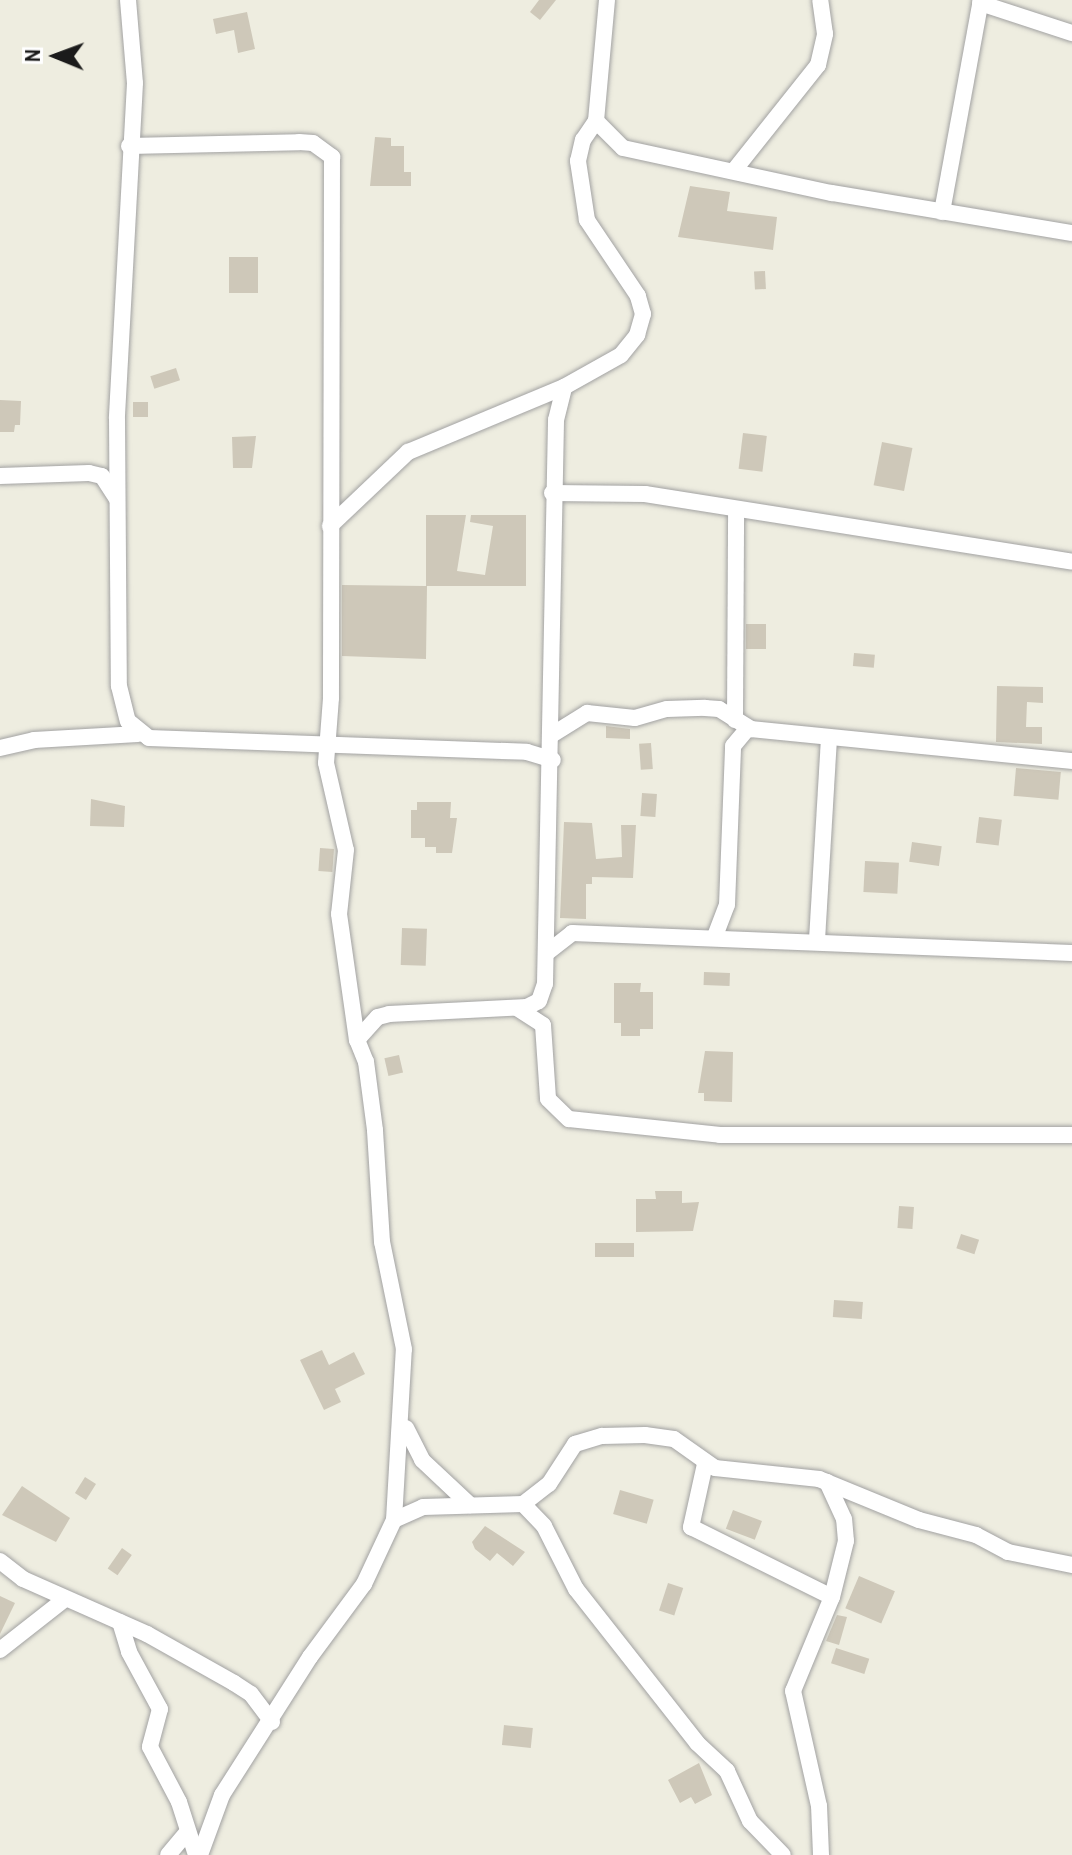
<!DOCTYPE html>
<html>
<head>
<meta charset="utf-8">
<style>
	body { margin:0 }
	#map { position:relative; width:1072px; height:1855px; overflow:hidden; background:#eeede0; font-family:"Archivo Narrow",sans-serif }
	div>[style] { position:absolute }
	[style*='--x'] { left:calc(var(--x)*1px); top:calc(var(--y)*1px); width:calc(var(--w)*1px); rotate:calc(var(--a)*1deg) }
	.building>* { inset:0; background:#cec8b9; transform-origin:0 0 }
	.roads { filter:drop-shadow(0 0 2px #a2a2a2) drop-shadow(0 0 2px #a2a2a2) }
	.minor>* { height:16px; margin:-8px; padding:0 8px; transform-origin:8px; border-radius:8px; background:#fff }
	span { translate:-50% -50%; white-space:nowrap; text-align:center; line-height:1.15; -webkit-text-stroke:6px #fff; paint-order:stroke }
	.north { position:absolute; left:16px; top:16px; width:80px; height:80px; -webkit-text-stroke:6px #fff; paint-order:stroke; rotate:271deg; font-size:22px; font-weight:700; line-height:32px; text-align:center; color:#1b1b1b }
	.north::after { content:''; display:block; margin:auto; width:28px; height:36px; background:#1b1b1b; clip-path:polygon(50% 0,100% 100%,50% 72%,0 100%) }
</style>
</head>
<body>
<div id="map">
	<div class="building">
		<i style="clip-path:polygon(539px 0,556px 0,540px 20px,530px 12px)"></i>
		<i style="clip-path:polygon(247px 12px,255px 49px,238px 53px,234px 30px,216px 34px,213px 19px)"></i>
		<i style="clip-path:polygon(375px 137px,391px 138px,391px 146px,404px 146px,404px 172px,411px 172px,411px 186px,370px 186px)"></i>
		<i style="clip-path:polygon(690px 186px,730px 192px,727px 211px,777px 217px,773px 250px,678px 237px)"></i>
		<i style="left:229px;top:257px;width:29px;height:36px"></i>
		<i style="left:765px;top:271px;width:18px;height:11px;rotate:87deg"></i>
		<i style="left:176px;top:368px;width:13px;height:27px;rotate:72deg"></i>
		<i style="clip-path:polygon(0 400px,21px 401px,20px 425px,15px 425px,14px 432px,0 432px)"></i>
		<i style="left:133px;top:402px;width:15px;height:15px"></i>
		<i style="left:743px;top:433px;width:24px;height:36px;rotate:7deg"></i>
		<i style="clip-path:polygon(256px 436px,252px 468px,233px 468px,232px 437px)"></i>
		<i style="left:882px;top:442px;width:31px;height:44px;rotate:11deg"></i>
		<i style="clip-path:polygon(426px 515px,466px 515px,457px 571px,485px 575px,493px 526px,470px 522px,471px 515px,526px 515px,526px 586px,427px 586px,426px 659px,342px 656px,342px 585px,426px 586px)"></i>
		<i style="left:746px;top:624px;width:20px;height:25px"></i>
		<i style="left:854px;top:653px;width:21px;height:13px;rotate:5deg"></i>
		<i style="clip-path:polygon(997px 686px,1043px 687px,1043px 703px,1027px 702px,1026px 727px,1042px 727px,1042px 744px,996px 742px)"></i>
		<i style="clip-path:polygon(606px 726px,630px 729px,630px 739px,606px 738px)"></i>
		<i style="left:651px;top:743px;width:26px;height:12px;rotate:86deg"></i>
		<i style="left:1016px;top:768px;width:45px;height:28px;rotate:5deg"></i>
		<i style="left:642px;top:793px;width:15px;height:23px;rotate:4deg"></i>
		<i style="clip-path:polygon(91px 799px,125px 806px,124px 827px,90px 826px)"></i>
		<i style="clip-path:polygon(417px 802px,451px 802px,450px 818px,457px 818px,452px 853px,436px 853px,436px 847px,425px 847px,425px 838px,411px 838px,411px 810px,417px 810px)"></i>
		<i style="left:979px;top:817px;width:23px;height:26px;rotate:7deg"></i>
		<i style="clip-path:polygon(564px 822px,592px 823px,596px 859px,622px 857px,621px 825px,636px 825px,633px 878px,592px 877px,592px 884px,586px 884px,586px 919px,560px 918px)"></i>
		<i style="left:912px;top:842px;width:30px;height:20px;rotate:8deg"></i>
		<i style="left:320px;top:848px;width:14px;height:23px;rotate:4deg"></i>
		<i style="left:865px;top:861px;width:34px;height:31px;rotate:3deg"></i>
		<i style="left:402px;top:928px;width:25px;height:37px;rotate:2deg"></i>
		<i style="left:704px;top:972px;width:26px;height:13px;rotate:2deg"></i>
		<i style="clip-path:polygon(614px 983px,641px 983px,640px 992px,653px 992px,653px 1029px,640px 1029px,640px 1036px,621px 1036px,621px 1023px,614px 1023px)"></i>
		<i style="clip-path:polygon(705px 1051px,733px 1052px,732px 1102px,704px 1101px,704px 1093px,698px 1093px)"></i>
		<i style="left:399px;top:1055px;width:18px;height:15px;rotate:77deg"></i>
		<i style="clip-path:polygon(655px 1191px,682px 1191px,682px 1203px,699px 1202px,693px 1231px,636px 1232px,636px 1199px,656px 1199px)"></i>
		<i style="left:899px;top:1206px;width:15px;height:22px;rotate:4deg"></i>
		<i style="left:961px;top:1234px;width:19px;height:15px;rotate:18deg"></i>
		<i style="left:595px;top:1243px;width:39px;height:14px"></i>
		<i style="left:834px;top:1300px;width:29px;height:17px;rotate:4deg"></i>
		<i style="clip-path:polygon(322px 1350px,329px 1365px,354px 1352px,365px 1374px,335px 1389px,341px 1402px,324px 1410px,300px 1360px)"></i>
		<i style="left:85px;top:1477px;width:13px;height:19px;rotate:32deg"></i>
		<i style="clip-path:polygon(22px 1486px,70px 1518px,56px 1542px,2px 1515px)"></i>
		<i style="left:620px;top:1490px;width:35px;height:25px;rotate:16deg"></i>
		<i style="left:733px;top:1510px;width:31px;height:20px;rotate:21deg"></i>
		<i style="clip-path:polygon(485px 1526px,525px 1552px,513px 1566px,497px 1553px,490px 1561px,475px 1549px,472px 1542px)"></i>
		<i style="left:122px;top:1548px;width:12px;height:25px;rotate:35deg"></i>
		<i style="left:859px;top:1576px;width:39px;height:35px;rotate:23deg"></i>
		<i style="left:668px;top:1583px;width:16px;height:29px;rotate:18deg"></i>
		<i style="clip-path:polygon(0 1596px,15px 1603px,0 1634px)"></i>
		<i style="clip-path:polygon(837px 1615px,847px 1617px,839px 1645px,826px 1641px)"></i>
		<i style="left:836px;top:1648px;width:35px;height:16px;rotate:18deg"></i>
		<i style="left:504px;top:1725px;width:29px;height:20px;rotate:6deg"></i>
		<i style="clip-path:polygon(699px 1763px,712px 1795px,695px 1804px,691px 1797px,680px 1803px,668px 1780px)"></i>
	</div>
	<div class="roads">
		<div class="minor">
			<i style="--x:128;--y:0;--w:83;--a:85.2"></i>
			<i style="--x:135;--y:83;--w:336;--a:93.1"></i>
			<i style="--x:117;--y:419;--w:267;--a:89.6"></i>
			<i style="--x:119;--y:686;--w:36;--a:76"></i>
			<i style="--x:128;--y:721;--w:27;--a:39"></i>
			<i style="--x:149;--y:738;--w:378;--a:2.1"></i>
			<i style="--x:527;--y:752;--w:27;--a:17"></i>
			<i style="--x:607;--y:0;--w:121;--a:95.2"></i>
			<i style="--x:596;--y:121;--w:38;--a:45"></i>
			<i style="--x:623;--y:148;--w:214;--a:12.2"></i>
			<i style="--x:832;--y:193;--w:243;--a:9.5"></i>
			<i style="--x:980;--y:3;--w:97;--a:18.1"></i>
			<i style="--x:129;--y:146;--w:170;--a:-1.3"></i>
			<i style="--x:299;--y:142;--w:14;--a:4"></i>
			<i style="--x:313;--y:143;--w:24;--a:36"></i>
			<i style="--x:332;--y:157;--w:541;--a:90.11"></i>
			<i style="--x:331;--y:698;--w:65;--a:94.4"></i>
			<i style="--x:326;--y:763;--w:89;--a:77.1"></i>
			<i style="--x:346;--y:850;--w:64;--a:96.2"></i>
			<i style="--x:339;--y:914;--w:127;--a:81.9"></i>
			<i style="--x:736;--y:168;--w:132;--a:-51.5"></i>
			<i style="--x:818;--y:65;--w:32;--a:-77"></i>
			<i style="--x:825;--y:34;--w:34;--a:-98"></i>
			<i style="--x:942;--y:212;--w:216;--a:-79.6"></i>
			<i style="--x:0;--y:476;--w:89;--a:-1.9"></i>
			<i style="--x:89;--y:473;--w:13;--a:13"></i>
			<i style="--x:102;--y:476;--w:27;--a:57"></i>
			<i style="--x:552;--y:493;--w:93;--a:0.6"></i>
			<i style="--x:645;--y:494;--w:432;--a:9"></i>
			<i style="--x:330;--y:526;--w:108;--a:-43.5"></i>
			<i style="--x:408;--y:452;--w:169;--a:-22.6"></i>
			<i style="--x:735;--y:720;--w:209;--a:-89.7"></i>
			<i style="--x:550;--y:736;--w:44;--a:-31.9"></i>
			<i style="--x:587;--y:713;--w:48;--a:5.9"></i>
			<i style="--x:635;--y:718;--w:33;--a:-16"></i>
			<i style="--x:667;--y:709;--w:38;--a:-2"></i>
			<i style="--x:705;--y:708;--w:14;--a:4"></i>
			<i style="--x:719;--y:709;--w:38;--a:32"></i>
			<i style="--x:751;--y:729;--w:323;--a:5.7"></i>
			<i style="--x:0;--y:748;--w:35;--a:-13"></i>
			<i style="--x:34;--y:740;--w:104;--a:-3.3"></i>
			<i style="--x:715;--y:936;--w:33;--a:-69"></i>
			<i style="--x:727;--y:905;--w:159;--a:-87.8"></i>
			<i style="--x:733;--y:746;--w:23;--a:-50"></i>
			<i style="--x:817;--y:940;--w:202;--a:-86.6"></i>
			<i style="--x:548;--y:952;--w:31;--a:-38"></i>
			<i style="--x:572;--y:933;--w:500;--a:2.29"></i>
			<i style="--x:517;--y:1008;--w:31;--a:33"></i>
			<i style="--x:543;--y:1025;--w:74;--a:86.1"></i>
			<i style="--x:548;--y:1099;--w:29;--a:44"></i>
			<i style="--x:569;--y:1119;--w:152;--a:6"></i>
			<i style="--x:720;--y:1135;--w:352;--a:0"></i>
			<i style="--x:406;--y:1428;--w:36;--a:63"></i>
			<i style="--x:422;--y:1460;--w:66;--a:43.2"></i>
			<i style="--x:705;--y:1464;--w:65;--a:102.5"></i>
			<i style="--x:691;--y:1527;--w:157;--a:26.4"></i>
			<i style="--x:523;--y:1504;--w:30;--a:46"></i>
			<i style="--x:544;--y:1526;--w:71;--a:63.1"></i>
			<i style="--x:576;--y:1589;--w:196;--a:51.8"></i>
			<i style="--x:697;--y:1743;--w:41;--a:43"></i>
			<i style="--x:727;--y:1771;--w:55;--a:65.3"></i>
			<i style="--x:750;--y:1821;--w:47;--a:45.9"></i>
			<i style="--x:394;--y:1520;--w:32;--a:-24"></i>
			<i style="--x:423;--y:1507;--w:100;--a:-1.7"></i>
			<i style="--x:523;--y:1504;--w:33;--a:-38"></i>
			<i style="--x:549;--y:1484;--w:48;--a:-57"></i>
			<i style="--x:575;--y:1444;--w:28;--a:-17"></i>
			<i style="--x:602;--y:1436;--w:43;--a:-1.3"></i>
			<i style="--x:645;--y:1435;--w:29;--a:8"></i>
			<i style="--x:674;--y:1439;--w:50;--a:35.3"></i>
			<i style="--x:715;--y:1468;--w:105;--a:6"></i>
			<i style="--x:819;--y:1479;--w:108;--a:22.3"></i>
			<i style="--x:919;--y:1520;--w:59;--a:14.7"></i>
			<i style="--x:976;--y:1535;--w:36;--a:28"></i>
			<i style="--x:1008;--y:1552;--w:65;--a:11.5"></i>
			<i style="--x:0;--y:1561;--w:29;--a:38"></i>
			<i style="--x:23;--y:1579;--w:136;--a:23.9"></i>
			<i style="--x:147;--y:1634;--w:100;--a:29.4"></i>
			<i style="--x:234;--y:1683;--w:20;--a:33"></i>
			<i style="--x:251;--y:1694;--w:35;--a:53"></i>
			<i style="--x:120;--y:1622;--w:31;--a:73"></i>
			<i style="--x:129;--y:1652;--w:65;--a:61.5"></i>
			<i style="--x:160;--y:1709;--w:39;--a:105"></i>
			<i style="--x:150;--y:1747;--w:62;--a:62.2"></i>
			<i style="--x:179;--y:1802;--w:56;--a:72.2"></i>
			<i style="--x:0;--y:1650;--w:83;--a:-38.1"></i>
			<i style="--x:168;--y:1855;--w:31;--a:-50"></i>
			<i style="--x:200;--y:1855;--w:64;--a:-69.9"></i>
			<i style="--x:222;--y:1795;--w:164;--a:-57.5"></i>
			<i style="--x:310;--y:1657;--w:91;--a:-53.5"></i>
			<i style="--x:364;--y:1584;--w:71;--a:-64.9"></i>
			<i style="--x:394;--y:1520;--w:171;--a:-86.7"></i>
			<i style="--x:404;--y:1349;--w:109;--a:-101.6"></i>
			<i style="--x:382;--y:1242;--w:112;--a:-93.6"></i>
			<i style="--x:375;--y:1130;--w:69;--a:-97.5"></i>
			<i style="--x:366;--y:1062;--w:24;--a:-112"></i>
			<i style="--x:357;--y:1040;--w:31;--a:-48"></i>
			<i style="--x:378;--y:1017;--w:11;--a:-15"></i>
			<i style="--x:389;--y:1014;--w:138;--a:-2.9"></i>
			<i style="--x:527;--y:1007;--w:13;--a:-27"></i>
			<i style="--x:539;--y:1001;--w:18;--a:-71"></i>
			<i style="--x:545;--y:984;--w:564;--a:-88.88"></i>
			<i style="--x:556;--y:420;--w:34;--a:-76"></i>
			<i style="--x:564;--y:387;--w:65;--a:-29.3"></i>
			<i style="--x:621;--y:355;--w:26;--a:-51"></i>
			<i style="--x:637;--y:335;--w:22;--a:-74"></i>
			<i style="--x:643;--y:314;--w:19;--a:-106"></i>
			<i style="--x:638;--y:296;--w:92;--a:-123.9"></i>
			<i style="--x:587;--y:220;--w:60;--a:-98.7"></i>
			<i style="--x:578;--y:161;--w:22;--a:-77"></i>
			<i style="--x:583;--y:140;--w:23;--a:-56"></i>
			<i style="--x:821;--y:1855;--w:49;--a:-92.3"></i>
			<i style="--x:819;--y:1806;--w:118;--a:-102.7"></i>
			<i style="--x:793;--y:1691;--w:102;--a:-67.5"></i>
			<i style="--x:832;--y:1597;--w:58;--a:-76"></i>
			<i style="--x:846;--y:1541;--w:22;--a:-95"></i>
			<i style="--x:844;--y:1519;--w:41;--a:-114.7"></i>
		</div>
	</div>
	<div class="north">N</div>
</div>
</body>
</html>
